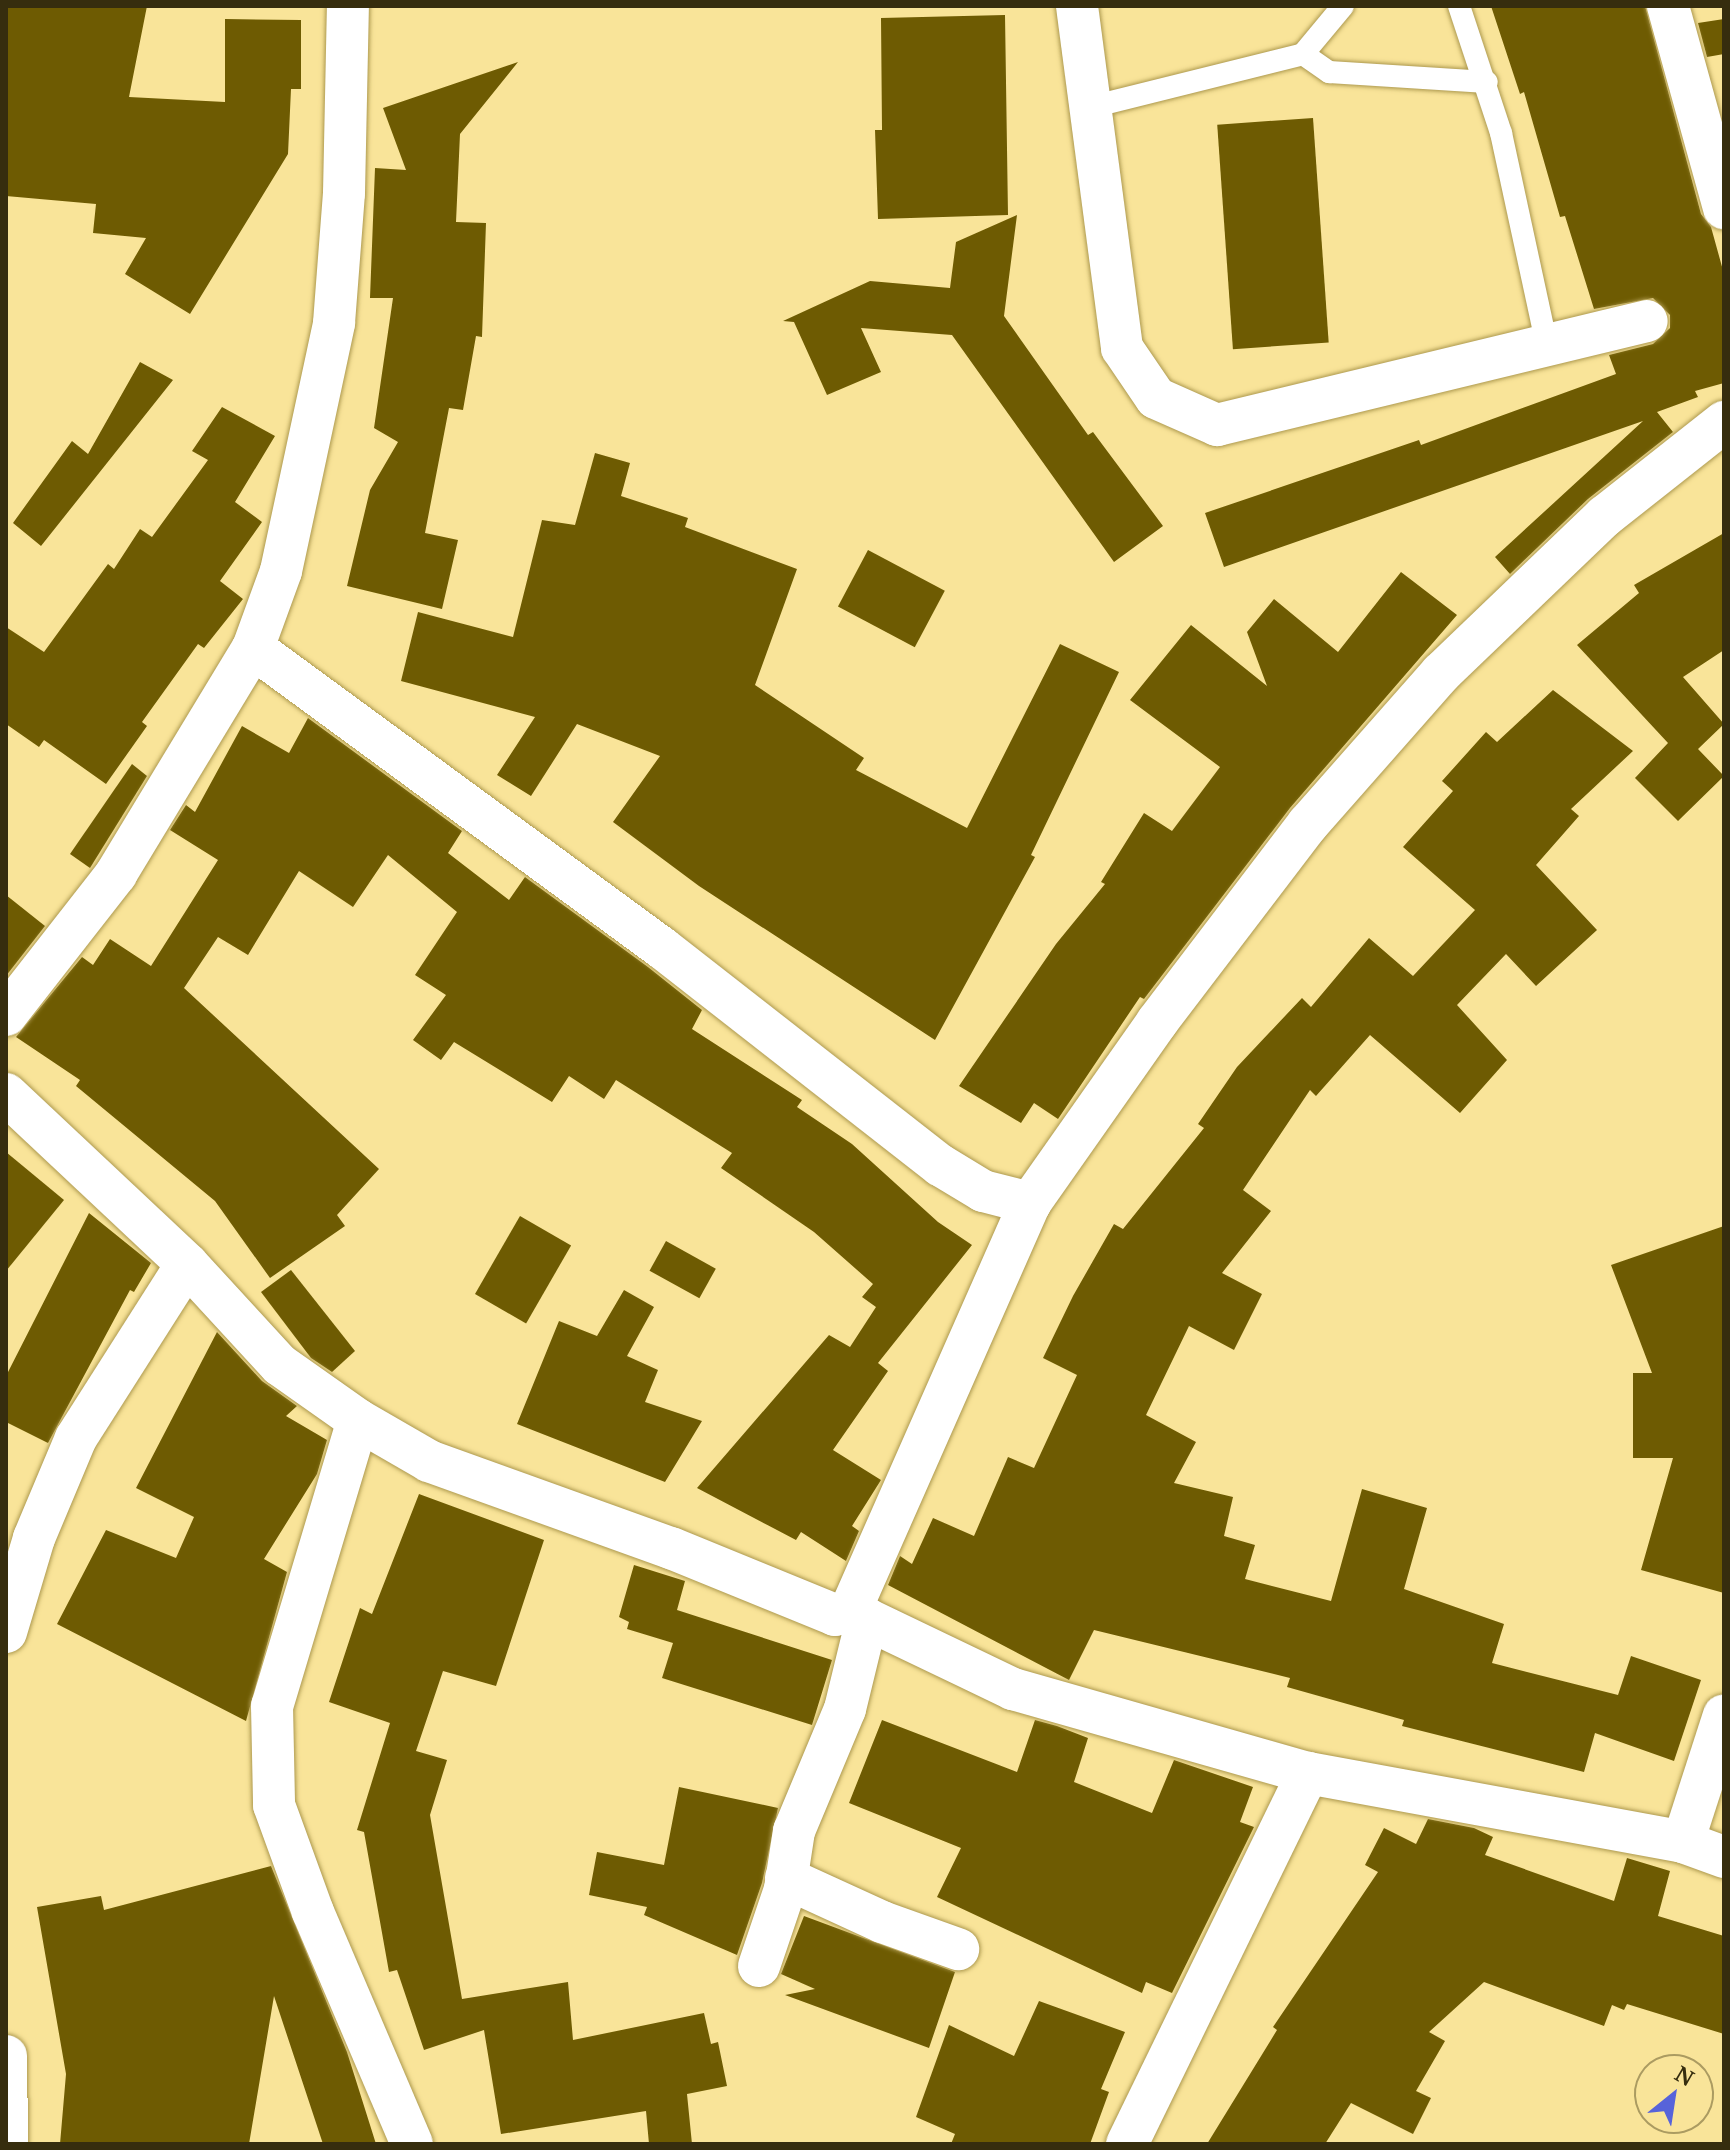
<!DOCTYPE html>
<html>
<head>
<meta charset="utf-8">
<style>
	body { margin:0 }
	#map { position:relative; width:1730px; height:2150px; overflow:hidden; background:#f9e499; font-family:"Noto Serif",serif }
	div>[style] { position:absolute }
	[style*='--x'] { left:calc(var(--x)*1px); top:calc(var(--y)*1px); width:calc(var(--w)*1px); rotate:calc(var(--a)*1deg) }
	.building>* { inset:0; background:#6e5b02; transform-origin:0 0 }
	.roads { filter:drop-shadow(0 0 2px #ad994f) drop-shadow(0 0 2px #ad994f) }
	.service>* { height:22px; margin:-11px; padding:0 11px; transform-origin:11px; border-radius:11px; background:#fff }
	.minor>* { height:42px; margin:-21px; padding:0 21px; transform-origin:21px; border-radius:21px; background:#fff }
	span { translate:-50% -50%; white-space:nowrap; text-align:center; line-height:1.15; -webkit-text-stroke:8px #f9e499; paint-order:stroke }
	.frame { position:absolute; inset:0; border:8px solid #362d0e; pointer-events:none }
	.north { position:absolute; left:1634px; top:2054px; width:80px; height:80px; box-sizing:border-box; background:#f9e499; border:2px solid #ab9b61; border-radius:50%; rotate:30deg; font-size:22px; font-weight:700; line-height:32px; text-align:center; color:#362d0e }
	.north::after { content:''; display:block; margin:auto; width:28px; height:36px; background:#5763da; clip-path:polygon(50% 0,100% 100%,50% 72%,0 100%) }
</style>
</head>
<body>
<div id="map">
	<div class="building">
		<i style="clip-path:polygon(6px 6px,147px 6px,129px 97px,225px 102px,225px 19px,301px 20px,301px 89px,291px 89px,288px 154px,190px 314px,125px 274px,146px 238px,93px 233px,96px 204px,6px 196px)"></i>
		<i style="clip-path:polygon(1491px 6px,1645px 6px,1701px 214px,1711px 227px,1724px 274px,1724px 383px,1695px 391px,1698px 397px,1657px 412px,1673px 432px,1588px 499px,1510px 574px,1495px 557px,1643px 421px,1224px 567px,1205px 513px,1419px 440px,1421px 445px,1616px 374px,1609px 355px,1653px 344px,1670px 328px,1670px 315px,1653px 298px,1594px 309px,1565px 216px,1560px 217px,1524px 92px,1520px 94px)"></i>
		<i style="clip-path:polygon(1005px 15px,1008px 215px,878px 219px,875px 130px,882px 130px,881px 18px)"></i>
		<i style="clip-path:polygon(1724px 19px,1724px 54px,1707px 57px,1698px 23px)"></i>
		<i style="clip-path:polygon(518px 62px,460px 134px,456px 222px,486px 223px,482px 337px,476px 336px,463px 410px,449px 408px,425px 533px,458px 540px,442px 609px,347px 586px,370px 490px,398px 442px,374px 428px,393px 298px,370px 298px,375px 168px,406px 170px,383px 108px)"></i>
		<i style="left:1313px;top:118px;width:225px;height:96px;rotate:86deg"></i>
		<i style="clip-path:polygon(1017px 215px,1004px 316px,1088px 435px,1093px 432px,1163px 526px,1114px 562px,952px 335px,861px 328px,881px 372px,827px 395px,794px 322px,783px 321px,870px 281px,950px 288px,956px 242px)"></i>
		<i style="clip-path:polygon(140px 362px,173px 380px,41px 546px,13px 523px,72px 441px,88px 454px)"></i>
		<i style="clip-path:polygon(222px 407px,275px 436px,235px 502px,262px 522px,220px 581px,243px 599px,204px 648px,198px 644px,142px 722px,147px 726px,106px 784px,44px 740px,39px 747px,6px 724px,6px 627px,44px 652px,108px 564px,114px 569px,140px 529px,152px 537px,208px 460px,192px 451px)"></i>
		<i style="clip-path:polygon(595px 453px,630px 463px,621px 496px,688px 518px,685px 527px,797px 569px,755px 685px,864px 758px,856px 770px,967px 828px,1060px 644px,1119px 672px,1031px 855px,1035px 857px,935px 1040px,699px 886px,613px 822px,660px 756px,577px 724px,531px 796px,497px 775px,535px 717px,401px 681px,418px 612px,513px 637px,542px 520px,575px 525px)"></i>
		<i style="clip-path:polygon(1724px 533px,1724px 650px,1683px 677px,1724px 724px,1698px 749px,1724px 776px,1678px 821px,1635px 778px,1668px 743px,1577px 645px,1639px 593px,1634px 585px)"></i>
		<i style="left:868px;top:550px;width:87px;height:64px;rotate:28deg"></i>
		<i style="clip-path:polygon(1401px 572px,1457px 615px,1290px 808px,1144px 999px,1140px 997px,1058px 1119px,1034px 1103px,1021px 1123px,959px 1086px,1056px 944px,1105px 884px,1101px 882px,1144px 813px,1172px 831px,1220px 767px,1130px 700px,1191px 625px,1267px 686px,1247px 632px,1274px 599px,1338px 652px)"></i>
		<i style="clip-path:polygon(1553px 690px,1633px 751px,1571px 809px,1579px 816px,1536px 865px,1597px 930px,1536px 986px,1506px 954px,1457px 1005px,1507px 1060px,1460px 1113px,1370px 1035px,1316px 1096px,1310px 1090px,1243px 1190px,1271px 1211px,1222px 1273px,1262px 1294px,1234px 1350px,1189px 1326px,1146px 1415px,1196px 1442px,1174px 1483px,1233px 1497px,1224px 1536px,1255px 1545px,1245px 1579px,1331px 1601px,1362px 1489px,1427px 1508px,1404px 1589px,1504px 1624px,1492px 1663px,1618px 1695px,1631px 1656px,1701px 1680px,1674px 1761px,1595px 1733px,1584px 1772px,1402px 1726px,1404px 1720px,1287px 1687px,1290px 1678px,1094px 1630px,1069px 1680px,888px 1585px,900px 1556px,912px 1564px,933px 1518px,974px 1536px,1008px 1457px,1034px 1468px,1077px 1375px,1043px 1358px,1073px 1296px,1114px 1224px,1123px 1229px,1204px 1128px,1198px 1124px,1237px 1067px,1302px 998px,1311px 1007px,1369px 938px,1413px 976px,1475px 910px,1403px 847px,1453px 791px,1442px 781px,1486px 732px,1497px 742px)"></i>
		<i style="clip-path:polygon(308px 718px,462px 831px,448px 853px,509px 900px,525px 877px,648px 967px,702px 1010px,692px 1029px,802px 1100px,797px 1107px,852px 1144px,938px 1222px,972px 1245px,878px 1363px,888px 1371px,833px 1450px,881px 1480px,852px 1526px,859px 1531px,846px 1561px,801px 1532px,796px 1540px,697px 1488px,829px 1335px,850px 1347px,876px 1307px,862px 1297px,873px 1284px,814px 1232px,721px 1168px,732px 1153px,616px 1080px,604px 1099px,569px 1076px,552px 1102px,454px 1042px,441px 1060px,413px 1040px,446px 995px,415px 975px,457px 912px,388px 855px,353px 907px,299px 871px,248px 955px,218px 937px,184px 988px,379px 1169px,337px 1215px,345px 1226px,270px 1278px,215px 1201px,76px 1086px,80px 1080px,16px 1037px,82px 957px,93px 965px,110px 939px,151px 966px,218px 860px,170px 830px,186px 805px,195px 812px,242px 726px,289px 753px)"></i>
		<i style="clip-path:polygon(132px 764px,147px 776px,90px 868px,70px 854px)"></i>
		<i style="clip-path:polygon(6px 895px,45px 926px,6px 976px)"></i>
		<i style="clip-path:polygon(6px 1152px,64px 1200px,6px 1271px)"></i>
		<i style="clip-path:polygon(89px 1213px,151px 1263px,134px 1292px,130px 1290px,48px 1443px,6px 1422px,6px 1376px)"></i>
		<i style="left:520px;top:1216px;width:59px;height:90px;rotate:30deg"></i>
		<i style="clip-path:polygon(1724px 1226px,1724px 1593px,1641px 1570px,1673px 1458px,1633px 1458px,1633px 1373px,1652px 1373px,1611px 1265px)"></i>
		<i style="left:666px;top:1241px;width:57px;height:34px;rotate:29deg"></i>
		<i style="clip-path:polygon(291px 1270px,355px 1351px,332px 1372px,311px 1358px,261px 1292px)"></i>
		<i style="clip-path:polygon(624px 1290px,654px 1307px,627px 1356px,658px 1370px,645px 1402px,702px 1421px,665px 1482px,517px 1424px,559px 1321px,597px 1336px)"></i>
		<i style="clip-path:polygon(217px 1332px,262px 1381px,297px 1406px,286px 1416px,327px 1440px,317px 1474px,264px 1559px,287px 1572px,246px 1721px,57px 1624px,106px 1530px,176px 1558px,194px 1517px,136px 1488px)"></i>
		<i style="clip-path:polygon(419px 1494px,544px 1540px,496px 1686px,443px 1671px,416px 1751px,447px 1760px,430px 1815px,462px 1999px,568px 1982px,573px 2040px,704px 2013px,711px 2044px,718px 2042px,727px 2086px,687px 2094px,692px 2144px,649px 2144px,646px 2111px,501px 2134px,484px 2030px,424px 2050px,397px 1970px,389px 1972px,364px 1832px,357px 1830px,390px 1723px,329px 1702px,360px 1608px,372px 1614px)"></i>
		<i style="clip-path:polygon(634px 1565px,685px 1581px,677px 1610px,832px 1660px,812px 1725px,662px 1678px,673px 1643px,627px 1629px,629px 1622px,619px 1617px)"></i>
		<i style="clip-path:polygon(882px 1720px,1017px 1772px,1035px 1720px,1057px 1726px,1088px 1738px,1074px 1782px,1152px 1813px,1174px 1760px,1253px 1787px,1240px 1822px,1254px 1827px,1172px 1993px,1146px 1982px,1142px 1993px,937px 1897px,961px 1848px,849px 1803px)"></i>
		<i style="clip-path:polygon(679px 1787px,778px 1808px,762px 1883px,737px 1955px,644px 1915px,647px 1907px,589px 1895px,597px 1852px,664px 1865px)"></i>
		<i style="clip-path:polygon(1428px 1819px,1474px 1828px,1493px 1837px,1485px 1855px,1614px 1901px,1627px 1858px,1670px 1871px,1658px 1916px,1724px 1936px,1724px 2034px,1627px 2004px,1624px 2010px,1612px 2005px,1604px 2026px,1484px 1982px,1429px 2032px,1445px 2041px,1416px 2091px,1431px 2098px,1413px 2134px,1351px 2103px,1325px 2144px,1207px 2144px,1277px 2030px,1273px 2027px,1378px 1872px,1365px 1865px,1384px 1828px,1416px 1844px)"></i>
		<i style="clip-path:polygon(271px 1866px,347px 2052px,376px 2144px,323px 2144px,274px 1996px,249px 2144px,60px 2144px,66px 2074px,37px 1907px,101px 1896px,104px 1910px)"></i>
		<i style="clip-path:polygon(804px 1916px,955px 1972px,929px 2048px,785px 1995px,815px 1989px,781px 1974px)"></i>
		<i style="clip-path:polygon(1039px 2001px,1125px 2032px,1101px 2089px,1109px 2092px,1090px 2144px,951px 2144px,955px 2134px,916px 2117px,949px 2025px,1014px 2056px)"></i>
	</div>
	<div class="roads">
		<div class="service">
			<i style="--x:1459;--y:6;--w:134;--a:71.7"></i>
			<i style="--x:1501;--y:133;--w:217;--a:77.8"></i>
			<i style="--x:1303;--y:54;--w:32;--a:35"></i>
			<i style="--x:1329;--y:72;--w:158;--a:3.6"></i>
			<i style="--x:1087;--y:108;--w:223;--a:-14"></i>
			<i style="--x:1303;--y:54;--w:62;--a:-50.2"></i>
		</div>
		<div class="minor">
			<i style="--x:1077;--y:6;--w:345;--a:82.5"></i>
			<i style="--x:1122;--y:348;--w:60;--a:55.8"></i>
			<i style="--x:1156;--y:398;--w:67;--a:23.9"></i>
			<i style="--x:1217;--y:425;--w:442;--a:-13.6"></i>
			<i style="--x:1668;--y:6;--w:210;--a:74.5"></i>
			<i style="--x:253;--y:648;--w:507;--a:36.26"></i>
			<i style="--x:662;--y:948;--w:353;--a:38"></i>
			<i style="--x:940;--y:1165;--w:50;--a:31.2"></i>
			<i style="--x:983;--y:1191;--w:49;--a:14.3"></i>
			<i style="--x:6;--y:1015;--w:179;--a:-52"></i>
			<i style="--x:116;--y:874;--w:264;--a:-58.8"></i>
			<i style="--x:253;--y:648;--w:82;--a:-70"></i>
			<i style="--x:281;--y:571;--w:254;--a:-77.9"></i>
			<i style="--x:334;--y:323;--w:130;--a:-85.6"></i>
			<i style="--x:344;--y:193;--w:187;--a:-88.8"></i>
			<i style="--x:6;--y:1094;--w:248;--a:43.2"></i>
			<i style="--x:187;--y:1264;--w:137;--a:47.4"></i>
			<i style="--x:280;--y:1365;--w:95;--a:35.2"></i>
			<i style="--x:358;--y:1420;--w:82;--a:30"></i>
			<i style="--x:429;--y:1461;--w:257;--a:19.8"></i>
			<i style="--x:671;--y:1548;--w:177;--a:22.2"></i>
			<i style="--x:835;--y:1615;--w:16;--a:-15"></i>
			<i style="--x:850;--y:1611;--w:446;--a:-66.2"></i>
			<i style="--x:1030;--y:1203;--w:221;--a:-54.9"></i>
			<i style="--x:1157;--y:1022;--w:249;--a:-52.7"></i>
			<i style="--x:1308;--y:824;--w:201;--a:-48.6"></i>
			<i style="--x:1441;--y:673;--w:227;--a:-43.8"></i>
			<i style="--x:1605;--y:516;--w:152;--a:-38.3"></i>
			<i style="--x:358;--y:1420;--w:299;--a:106.7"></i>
			<i style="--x:272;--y:1706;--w:99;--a:88.8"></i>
			<i style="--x:274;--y:1805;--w:114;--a:70"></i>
			<i style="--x:313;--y:1912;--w:252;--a:66.9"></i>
			<i style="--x:850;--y:1611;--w:181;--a:25.6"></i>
			<i style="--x:1013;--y:1689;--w:307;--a:15.9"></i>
			<i style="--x:1308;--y:1773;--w:381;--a:10.4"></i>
			<i style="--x:1683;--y:1842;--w:44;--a:20.1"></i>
			<i style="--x:6;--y:1632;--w:98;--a:-73.4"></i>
			<i style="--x:34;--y:1538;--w:108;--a:-67.2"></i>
			<i style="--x:76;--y:1438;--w:206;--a:-57.5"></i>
			<i style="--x:1683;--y:1842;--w:133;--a:-72.1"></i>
			<i style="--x:786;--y:1878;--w:106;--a:24.6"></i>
			<i style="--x:882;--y:1922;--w:81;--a:19.6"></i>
			<i style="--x:759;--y:1966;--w:81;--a:-71.3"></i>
			<i style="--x:785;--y:1889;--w:59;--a:-81.2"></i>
			<i style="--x:794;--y:1831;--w:132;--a:-67.3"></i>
			<i style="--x:845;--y:1709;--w:93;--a:-76.3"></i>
			<i style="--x:6;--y:2056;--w:88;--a:89.3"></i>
			<i style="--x:1127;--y:2144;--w:413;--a:-64"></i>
		</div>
	</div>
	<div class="frame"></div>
	<div class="north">N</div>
</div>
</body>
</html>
